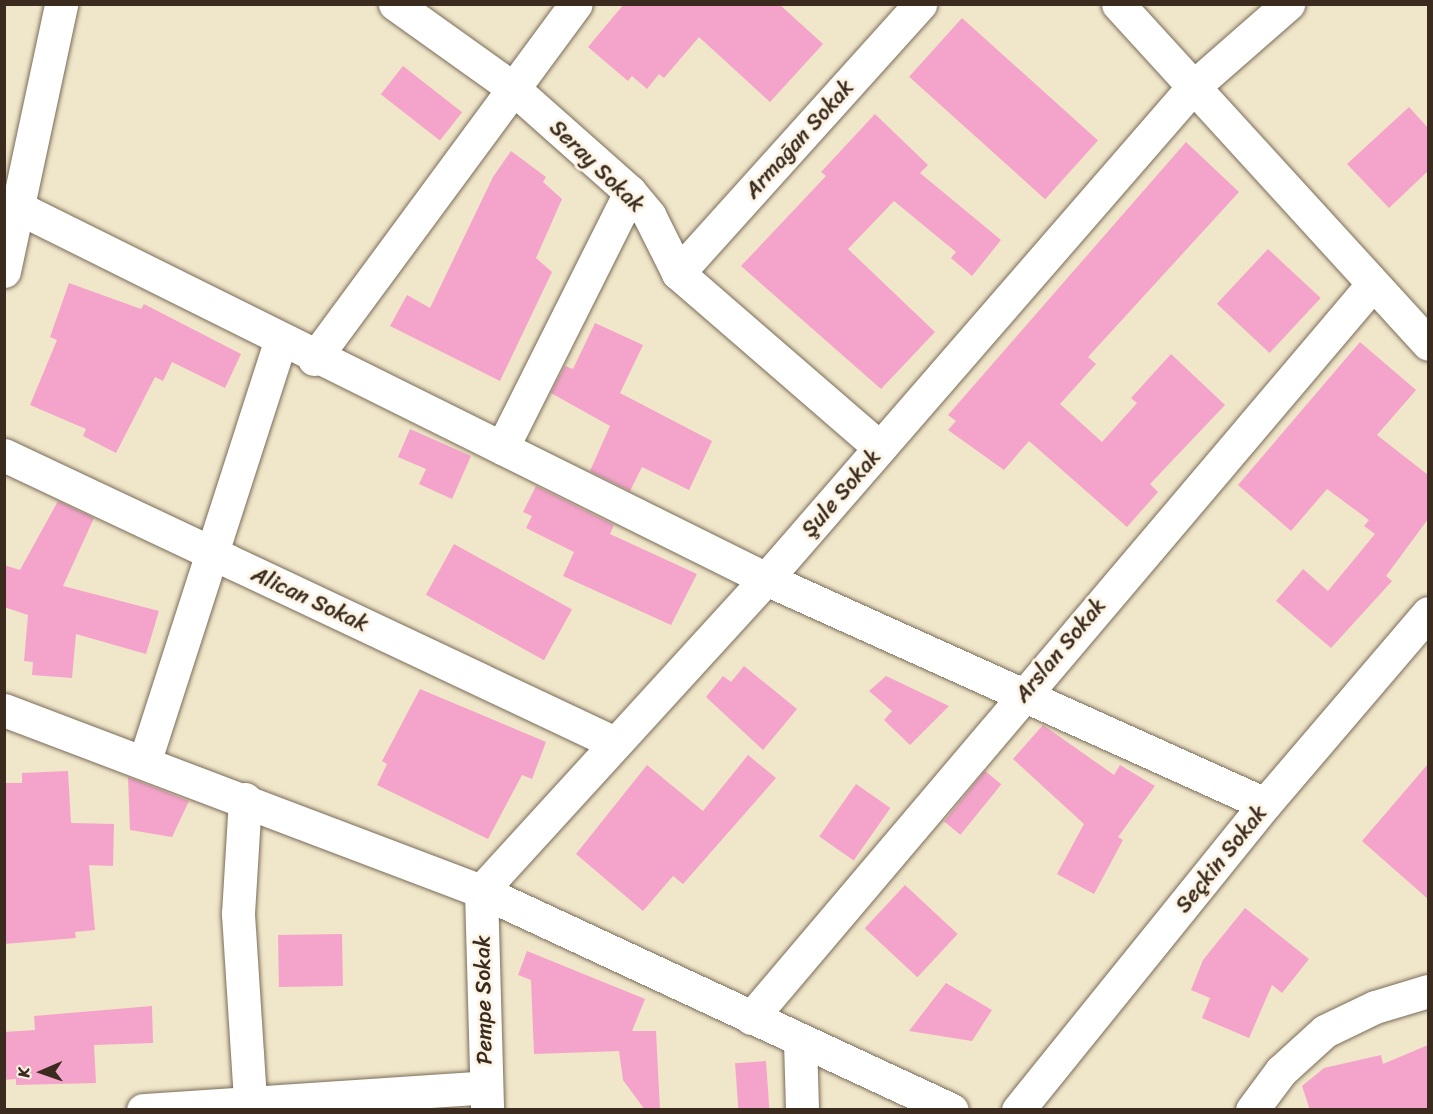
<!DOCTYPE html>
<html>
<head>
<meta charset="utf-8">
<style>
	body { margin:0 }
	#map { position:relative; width:1433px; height:1114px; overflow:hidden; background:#f0e6c9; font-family:Sriracha,sans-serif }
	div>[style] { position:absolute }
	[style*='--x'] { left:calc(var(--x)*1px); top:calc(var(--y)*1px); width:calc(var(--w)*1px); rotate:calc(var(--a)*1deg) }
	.building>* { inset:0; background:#f4a4ca; transform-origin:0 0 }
	.roads { filter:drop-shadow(0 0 2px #7a6c5a) drop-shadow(0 0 2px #7a6c5a) }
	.minor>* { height:33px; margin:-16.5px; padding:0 16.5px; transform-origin:16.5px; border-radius:16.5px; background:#fff }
	.secondary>* { height:33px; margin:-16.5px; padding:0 16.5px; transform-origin:16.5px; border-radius:16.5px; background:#fff }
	span { translate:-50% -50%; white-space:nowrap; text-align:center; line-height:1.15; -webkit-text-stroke:6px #fcf5e5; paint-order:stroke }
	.street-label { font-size:22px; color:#3b2a1e }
	.frame { position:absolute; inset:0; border:6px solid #3b2a1e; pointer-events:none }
	.north { position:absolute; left:12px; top:1042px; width:60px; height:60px; -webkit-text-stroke:4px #fcf5e5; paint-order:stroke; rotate:268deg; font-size:16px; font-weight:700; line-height:24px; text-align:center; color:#3b2a1e }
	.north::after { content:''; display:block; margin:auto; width:21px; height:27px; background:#3b2a1e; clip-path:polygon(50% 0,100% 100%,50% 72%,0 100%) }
</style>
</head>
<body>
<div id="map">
	<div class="building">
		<i style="clip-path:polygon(624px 4px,779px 4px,823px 44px,770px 102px,699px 37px,664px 78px,659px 74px,647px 89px,632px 76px,628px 81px,588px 47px)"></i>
		<i style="left:962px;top:18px;width:183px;height:79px;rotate:42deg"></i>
		<i style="left:403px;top:66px;width:75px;height:36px;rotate:38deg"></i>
		<i style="clip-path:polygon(1409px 107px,1428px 128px,1428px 171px,1389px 208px,1347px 164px)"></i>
		<i style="clip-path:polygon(875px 114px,928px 165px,920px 173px,1001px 240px,972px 276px,951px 258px,956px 252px,894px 201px,848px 249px,935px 332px,881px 389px,741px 266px,826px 176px,821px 172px)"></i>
		<i style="clip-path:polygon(1186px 142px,1239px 192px,1088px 357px,1096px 364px,1060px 404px,1102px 442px,1137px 403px,1131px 398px,1171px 354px,1225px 405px,1150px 484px,1158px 492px,1127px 527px,1029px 441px,1004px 470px,948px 430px,956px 421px,948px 415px)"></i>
		<i style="clip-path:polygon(511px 151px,546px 177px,543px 182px,562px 199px,536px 258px,552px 272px,500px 381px,390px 326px,407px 295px,430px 308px,493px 177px)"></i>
		<i style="left:1268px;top:249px;width:72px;height:75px;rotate:43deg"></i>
		<i style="clip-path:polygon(69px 283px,141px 309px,144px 304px,241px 354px,225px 388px,172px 362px,163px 381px,155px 377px,116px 453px,83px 436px,86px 429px,30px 405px,57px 340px,50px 337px)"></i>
		<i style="clip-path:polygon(595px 323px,643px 345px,620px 393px,712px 441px,689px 490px,642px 467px,630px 491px,590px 471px,610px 426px,551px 393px,565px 366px,573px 369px)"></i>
		<i style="clip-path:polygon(1360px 342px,1416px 390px,1377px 435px,1428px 475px,1428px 519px,1386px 576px,1392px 581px,1331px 648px,1276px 601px,1303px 569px,1328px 591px,1375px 534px,1364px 526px,1369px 520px,1327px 489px,1291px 531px,1238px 485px)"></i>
		<i style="clip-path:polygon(410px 429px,471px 456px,452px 499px,419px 484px,426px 469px,398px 457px)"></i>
		<i style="clip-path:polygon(536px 486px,614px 525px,610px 534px,697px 574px,671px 625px,563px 576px,574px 552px,526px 528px,532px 516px,523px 512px)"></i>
		<i style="clip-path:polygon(58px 501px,94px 518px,63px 586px,159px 611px,146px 654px,76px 634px,72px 678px,32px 675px,33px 662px,24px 661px,28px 615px,4px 607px,4px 565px,20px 570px)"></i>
		<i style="left:454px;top:544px;width:135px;height:58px;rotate:29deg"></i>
		<i style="clip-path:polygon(744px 666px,797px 709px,763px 750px,706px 697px,723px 676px,731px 682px)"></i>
		<i style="clip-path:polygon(886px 676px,949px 706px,910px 745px,884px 720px,892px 711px,869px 691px)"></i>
		<i style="clip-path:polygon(420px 689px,546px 742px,532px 779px,522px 775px,488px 839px,377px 785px,387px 764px,382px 761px)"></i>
		<i style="clip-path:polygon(1043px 725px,1114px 775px,1120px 765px,1155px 786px,1118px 837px,1123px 840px,1094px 894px,1057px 874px,1084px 824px,1013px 759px)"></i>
		<i style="clip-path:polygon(748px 755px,776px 778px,683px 884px,673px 876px,643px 911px,576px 854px,647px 765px,703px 811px)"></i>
		<i style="clip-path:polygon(1428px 764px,1428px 899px,1362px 841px)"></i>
		<i style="clip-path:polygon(68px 771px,71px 823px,114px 824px,113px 866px,89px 865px,95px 930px,75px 932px,76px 938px,4px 944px,4px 783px,22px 783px,22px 773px)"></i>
		<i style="left:985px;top:771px;width:21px;height:65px;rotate:39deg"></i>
		<i style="clip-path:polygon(128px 777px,189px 801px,172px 837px,130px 830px)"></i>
		<i style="left:856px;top:784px;width:42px;height:64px;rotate:35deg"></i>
		<i style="left:905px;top:885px;width:72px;height:59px;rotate:43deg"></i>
		<i style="clip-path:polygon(1245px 908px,1309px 959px,1282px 993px,1272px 985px,1249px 1038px,1202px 1018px,1210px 998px,1191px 990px,1203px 960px)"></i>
		<i style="left:342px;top:934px;width:52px;height:64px;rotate:89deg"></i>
		<i style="clip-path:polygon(527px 951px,645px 999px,632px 1031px,656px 1031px,660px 1110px,645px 1110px,623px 1080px,619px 1051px,534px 1054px,531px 980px,518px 975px)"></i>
		<i style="clip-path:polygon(946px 983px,992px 1010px,972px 1041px,909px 1031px)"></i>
		<i style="clip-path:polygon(152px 1006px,153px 1043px,94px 1045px,96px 1083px,16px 1085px,16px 1079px,4px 1080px,4px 1032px,35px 1030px,34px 1016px)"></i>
		<i style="clip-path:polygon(1428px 1045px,1428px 1110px,1310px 1110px,1302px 1086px,1324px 1068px,1381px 1055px,1383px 1064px)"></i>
		<i style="left:766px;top:1061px;width:49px;height:31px;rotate:86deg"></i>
	</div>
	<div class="roads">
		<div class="minor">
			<i style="--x:395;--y:4;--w:146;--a:35.5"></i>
			<i style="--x:514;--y:89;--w:155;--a:41.6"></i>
			<i style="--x:630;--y:192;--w:30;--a:50"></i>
			<i style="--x:649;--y:215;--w:65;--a:63.4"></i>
			<i style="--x:678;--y:273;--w:267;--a:40.9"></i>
			<i style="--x:1118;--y:4;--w:460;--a:47.6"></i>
			<i style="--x:19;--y:208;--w:834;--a:26.41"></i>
			<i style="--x:766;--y:579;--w:547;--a:24.27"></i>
			<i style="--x:678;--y:273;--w:362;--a:-48"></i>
			<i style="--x:314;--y:359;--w:441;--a:-53.6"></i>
			<i style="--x:502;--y:448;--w:286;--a:-63.4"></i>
			<i style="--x:4;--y:455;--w:675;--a:25.24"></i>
			<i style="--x:4;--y:710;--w:510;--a:20.78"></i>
			<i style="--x:481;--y:891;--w:519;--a:24.94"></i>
			<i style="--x:145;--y:760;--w:440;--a:-72.1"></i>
			<i style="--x:245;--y:799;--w:115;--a:93.5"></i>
			<i style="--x:238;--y:914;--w:188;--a:86.3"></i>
			<i style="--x:481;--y:891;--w:423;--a:-47.6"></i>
			<i style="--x:766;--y:579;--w:650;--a:-49.05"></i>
			<i style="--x:1192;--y:88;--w:128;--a:-41.2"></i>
			<i style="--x:481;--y:891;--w:217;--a:88.4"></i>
			<i style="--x:751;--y:1018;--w:961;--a:-49.73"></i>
			<i style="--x:800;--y:1041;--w:69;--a:88.3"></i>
			<i style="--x:143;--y:1110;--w:343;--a:-3.8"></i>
			<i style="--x:1018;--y:1110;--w:393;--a:-51.1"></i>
			<i style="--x:1265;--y:804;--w:251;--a:-49.5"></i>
			<i style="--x:1252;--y:1110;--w:49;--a:-53.4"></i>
			<i style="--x:1281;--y:1071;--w:59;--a:-42.3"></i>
			<i style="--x:1325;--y:1031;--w:55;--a:-25.6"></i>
			<i style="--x:1375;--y:1007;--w:55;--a:-16.8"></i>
		</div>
		<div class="secondary">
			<i style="--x:4;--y:271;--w:273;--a:-77.9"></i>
		</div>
	</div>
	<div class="street-label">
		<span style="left:799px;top:139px;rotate:-48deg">Armağan Sokak</span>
		<span style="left:597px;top:166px;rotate:44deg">Seray Sokak</span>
		<span style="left:841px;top:493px;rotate:-49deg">Şule Sokak</span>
		<span style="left:310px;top:599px;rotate:25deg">Alican Sokak</span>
		<span style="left:1060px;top:650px;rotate:-50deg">Arslan Sokak</span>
		<span style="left:1221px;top:859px;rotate:-51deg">Seçkin Sokak</span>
		<span style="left:483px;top:1000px;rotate:-91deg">Pempe Sokak</span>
	</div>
	<div class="frame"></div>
	<div class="north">K</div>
</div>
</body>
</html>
